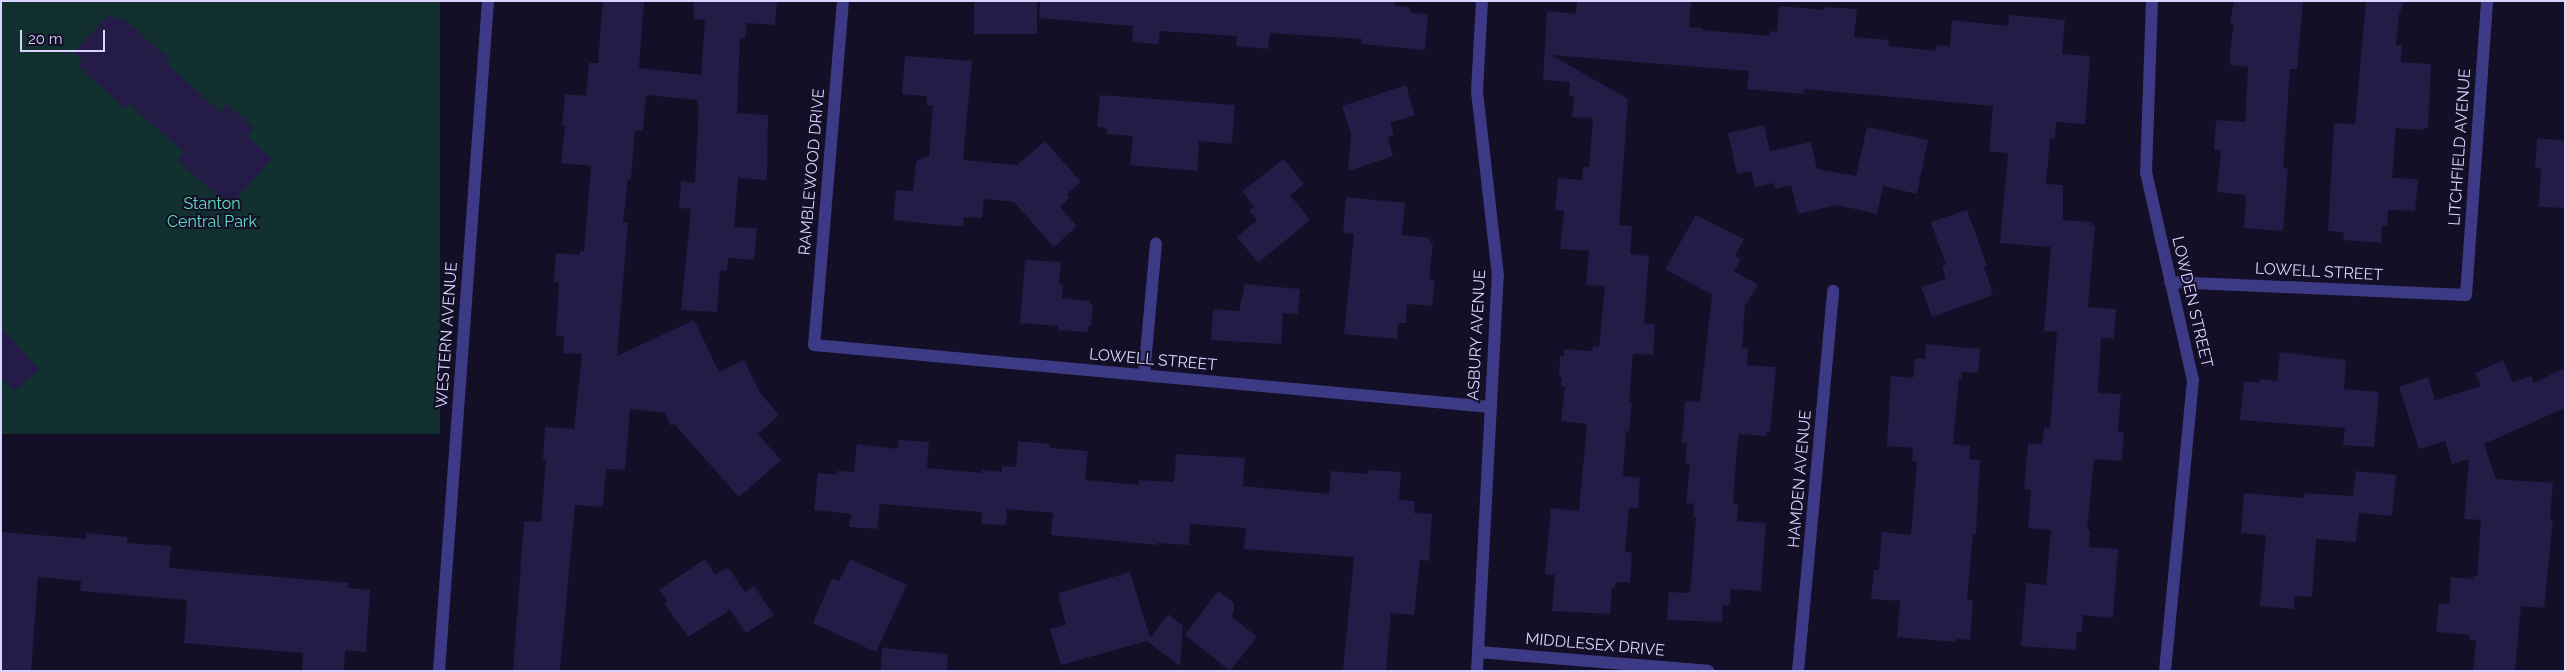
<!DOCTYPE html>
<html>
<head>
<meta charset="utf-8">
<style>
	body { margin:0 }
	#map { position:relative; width:2566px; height:672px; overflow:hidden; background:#130f26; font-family:Raleway,sans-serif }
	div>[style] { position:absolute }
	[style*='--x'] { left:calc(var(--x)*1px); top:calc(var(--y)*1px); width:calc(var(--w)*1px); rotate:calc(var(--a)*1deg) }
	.green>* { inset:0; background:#12302f; transform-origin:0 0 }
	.building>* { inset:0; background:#241b47; transform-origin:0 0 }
	.minor>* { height:12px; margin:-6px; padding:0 6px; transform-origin:6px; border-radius:6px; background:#3d3a85 }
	span { translate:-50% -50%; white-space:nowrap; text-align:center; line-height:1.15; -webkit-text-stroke:4px #130f26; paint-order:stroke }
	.street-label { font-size:16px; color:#d9d4ff }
	.park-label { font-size:16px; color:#5fe0c0 }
	.frame { position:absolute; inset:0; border:2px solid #d9d4ff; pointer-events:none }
	.scale { position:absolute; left:20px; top:30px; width:85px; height:22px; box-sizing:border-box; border:2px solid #d9d4ff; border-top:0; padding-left:6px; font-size:15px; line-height:18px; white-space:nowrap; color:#d9d4ff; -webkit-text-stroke:4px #130f26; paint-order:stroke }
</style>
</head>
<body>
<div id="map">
	<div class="green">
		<i style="left:1px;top:1px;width:439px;height:433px"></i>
	</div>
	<div class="building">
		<i style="clip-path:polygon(603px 1px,644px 1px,639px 68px,701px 75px,705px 20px,693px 19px,694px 1px,777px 1px,775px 25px,747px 23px,745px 38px,740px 38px,737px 113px,768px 115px,767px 180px,738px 178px,734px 227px,757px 228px,754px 260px,728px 258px,727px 271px,720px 270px,717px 312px,681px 310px,691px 209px,679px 208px,681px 181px,695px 183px,699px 105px,697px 105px,697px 100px,646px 95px,643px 131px,635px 131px,631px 179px,628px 179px,623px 223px,628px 223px,617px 356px,694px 320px,719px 372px,744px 360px,760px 393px,779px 415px,758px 434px,781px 460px,739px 497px,674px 424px,671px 426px,665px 413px,630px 409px,625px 470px,606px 469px,603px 507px,575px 505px,560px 671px,513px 671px,524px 521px,541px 522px,546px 460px,543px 459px,545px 427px,574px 429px,582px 354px,563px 353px,564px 336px,556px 335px,559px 282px,554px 282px,556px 253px,580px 255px,580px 251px,584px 252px,591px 166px,561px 163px,565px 126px,562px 125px,565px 94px,586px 96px,589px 63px,598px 63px)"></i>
		<i style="left:974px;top:1px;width:63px;height:33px"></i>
		<i style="clip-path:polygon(1040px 1px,1395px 1px,1395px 6px,1410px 7px,1410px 13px,1428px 14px,1425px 50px,1361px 44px,1362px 39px,1270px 33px,1268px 49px,1236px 46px,1237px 36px,1160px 31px,1158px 44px,1132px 42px,1133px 26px,1039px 18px)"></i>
		<i style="clip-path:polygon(1577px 1px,1691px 1px,1689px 27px,1702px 28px,1702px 30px,1770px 36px,1770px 31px,1777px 32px,1779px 6px,1824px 10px,1824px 7px,1857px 9px,1854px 37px,1889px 40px,1888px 46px,1936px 51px,1937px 45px,1950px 46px,1952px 20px,2008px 26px,2009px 15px,2065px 20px,2062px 54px,2090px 56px,2085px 124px,2056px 122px,2055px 139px,2050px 139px,2046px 184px,2063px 185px,2063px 220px,2092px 222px,2091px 225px,2095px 225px,2088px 307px,2116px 309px,2114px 339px,2101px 337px,2098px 393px,2121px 394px,2118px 432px,2124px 432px,2122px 461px,2094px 459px,2087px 530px,2090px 530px,2089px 547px,2118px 549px,2113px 618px,2083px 615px,2082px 632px,2077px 632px,2076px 650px,2021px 646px,2026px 583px,2046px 585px,2051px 530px,2028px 528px,2031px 490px,2024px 489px,2028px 443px,2042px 444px,2044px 427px,2050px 428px,2057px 332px,2044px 331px,2051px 247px,2000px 243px,2008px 153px,1989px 151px,1993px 106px,1805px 89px,1804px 94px,1747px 89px,1749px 71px,1551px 55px,1628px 99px,1619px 225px,1632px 226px,1630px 254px,1649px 256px,1644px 323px,1655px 324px,1653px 355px,1633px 354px,1629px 403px,1632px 403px,1629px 432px,1626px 431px,1623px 476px,1640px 478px,1638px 508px,1629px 508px,1625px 552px,1632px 552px,1630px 583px,1616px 582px,1615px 588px,1612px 588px,1610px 614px,1552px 611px,1555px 575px,1545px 574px,1551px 508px,1579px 511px,1587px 424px,1561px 421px,1565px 386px,1561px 386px,1562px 378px,1559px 377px,1560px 356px,1564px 356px,1564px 349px,1592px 351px,1593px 346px,1599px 347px,1605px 286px,1586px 285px,1589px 251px,1560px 249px,1564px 211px,1555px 210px,1558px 178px,1582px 180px,1583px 167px,1589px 167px,1593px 118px,1572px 117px,1574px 97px,1569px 96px,1570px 82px,1543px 80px,1547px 11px,1576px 14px)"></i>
		<i style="clip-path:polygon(2234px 1px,2303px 1px,2297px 69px,2290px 69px,2283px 168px,2288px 168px,2283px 231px,2244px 228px,2246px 195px,2217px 192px,2221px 150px,2214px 150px,2216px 120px,2245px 122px,2248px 67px,2230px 65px,2230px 51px,2234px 23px,2230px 23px)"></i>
		<i style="clip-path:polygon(2366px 1px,2404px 1px,2399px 15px,2396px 45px,2402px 45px,2401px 62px,2431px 64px,2428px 128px,2424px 128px,2424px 130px,2396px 128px,2392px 178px,2418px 179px,2415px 211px,2388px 210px,2387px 226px,2382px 226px,2381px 243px,2343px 240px,2344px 232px,2328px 231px,2334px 123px,2355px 124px)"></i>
		<i style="clip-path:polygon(110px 13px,119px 21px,122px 17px,169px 59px,166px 63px,220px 112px,227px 104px,254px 128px,247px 136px,272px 159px,229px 206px,177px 160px,184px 152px,129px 104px,125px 108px,78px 66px,83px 62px,73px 53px)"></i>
		<i style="clip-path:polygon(905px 56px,972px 61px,963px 160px,1017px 165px,1045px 141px,1081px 182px,1067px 194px,1070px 197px,1060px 207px,1077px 226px,1054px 247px,1014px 202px,984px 199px,982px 218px,964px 217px,963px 227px,893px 220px,896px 190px,913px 191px,916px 162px,924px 157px,929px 157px,933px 106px,926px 105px,927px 96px,902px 94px)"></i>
		<i style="clip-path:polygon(1406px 85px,1415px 115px,1390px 123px,1394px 135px,1388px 137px,1393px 156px,1348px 171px,1351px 134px,1342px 106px)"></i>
		<i style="clip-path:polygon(1100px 95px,1235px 105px,1232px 144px,1199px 141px,1197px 171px,1130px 165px,1133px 136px,1106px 134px,1107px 128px,1097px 127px)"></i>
		<i style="clip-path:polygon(1764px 125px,1770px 151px,1811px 142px,1817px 169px,1856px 176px,1867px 127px,1928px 140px,1917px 194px,1883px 186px,1877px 214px,1837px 205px,1798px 214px,1791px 185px,1775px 189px,1774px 183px,1755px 187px,1751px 171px,1737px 174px,1728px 133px)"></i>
		<i style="clip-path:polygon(2537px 138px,2565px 141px,2565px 208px,2539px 207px,2541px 168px,2535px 167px)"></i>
		<i style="clip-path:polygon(1284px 159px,1304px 184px,1290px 195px,1310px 220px,1258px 263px,1237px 237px,1257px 220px,1249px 210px,1254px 207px,1242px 191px)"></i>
		<i style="clip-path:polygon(1346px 197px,1405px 203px,1402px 235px,1430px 238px,1429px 243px,1433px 243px,1429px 279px,1435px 280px,1432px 306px,1407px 304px,1406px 323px,1398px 323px,1397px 339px,1344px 334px,1354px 234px,1343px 233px)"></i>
		<i style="clip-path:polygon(1967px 210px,1987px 266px,1984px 267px,1993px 295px,1932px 317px,1921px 287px,1946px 279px,1942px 266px,1946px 265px,1931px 222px)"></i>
		<i style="clip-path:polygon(1696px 215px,1744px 239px,1735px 256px,1741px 259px,1734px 271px,1758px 285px,1745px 306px,1742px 348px,1748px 349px,1747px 365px,1776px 367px,1770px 433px,1766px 432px,1766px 436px,1739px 434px,1737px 448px,1733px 504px,1738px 504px,1737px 521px,1766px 523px,1761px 591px,1731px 589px,1730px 605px,1723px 605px,1722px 622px,1667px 620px,1669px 592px,1690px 593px,1696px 517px,1693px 517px,1694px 504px,1686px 503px,1690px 464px,1685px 464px,1687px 443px,1682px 443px,1685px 401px,1700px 402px,1712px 295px,1665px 269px)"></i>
		<i style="clip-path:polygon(1025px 260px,1061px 262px,1059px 283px,1063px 284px,1062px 298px,1090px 301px,1090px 304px,1093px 304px,1091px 326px,1088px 326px,1088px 332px,1058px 330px,1058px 326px,1020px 323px)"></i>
		<i style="clip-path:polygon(1245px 284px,1300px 289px,1298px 314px,1283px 313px,1281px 344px,1211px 340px,1213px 309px,1239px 311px)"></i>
		<i style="clip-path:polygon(1px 327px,39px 370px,14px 391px,1px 377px)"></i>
		<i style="clip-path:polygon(1926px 344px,1980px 349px,1978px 373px,1962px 372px,1962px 379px,1959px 378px,1953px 444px,1970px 446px,1969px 459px,1980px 460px,1976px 534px,1973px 534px,1967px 600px,1973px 601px,1970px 640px,1956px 639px,1956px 642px,1897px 637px,1900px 601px,1871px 599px,1874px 570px,1879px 570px,1882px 532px,1911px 535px,1917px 462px,1912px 461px,1913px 448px,1887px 446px,1891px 376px,1913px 378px,1915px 358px,1925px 359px)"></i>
		<i style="clip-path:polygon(2280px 352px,2346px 360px,2344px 389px,2379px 392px,2374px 447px,2343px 445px,2345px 428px,2240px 420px,2244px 381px,2259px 383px,2260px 379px,2277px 381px)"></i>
		<i style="clip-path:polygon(2503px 360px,2513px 382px,2531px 376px,2534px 383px,2565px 368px,2565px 408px,2484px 444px,2496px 479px,2553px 483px,2550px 519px,2553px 520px,2544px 608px,2521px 606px,2515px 671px,2473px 671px,2476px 641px,2470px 640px,2470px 635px,2436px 632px,2439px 603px,2449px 604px,2451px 577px,2473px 579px,2473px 576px,2477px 576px,2481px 520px,2464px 519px,2469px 459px,2452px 464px,2445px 441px,2419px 449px,2399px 387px,2428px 377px,2435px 400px,2481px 386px,2475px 373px)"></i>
		<i style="clip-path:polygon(899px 440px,929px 442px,927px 468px,982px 473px,982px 470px,1002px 472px,1002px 466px,1016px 467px,1018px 441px,1050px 444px,1050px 448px,1088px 451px,1085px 480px,1139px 485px,1139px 480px,1174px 482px,1176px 454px,1245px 458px,1243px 486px,1329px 494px,1331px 471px,1368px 474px,1368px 470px,1401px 472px,1399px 500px,1415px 501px,1414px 513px,1432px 514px,1429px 561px,1420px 560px,1414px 615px,1391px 613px,1386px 671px,1343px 671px,1354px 557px,1244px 549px,1246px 528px,1202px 525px,1190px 524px,1189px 545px,1156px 543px,1159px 545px,1051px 535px,1053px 513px,1007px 509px,1006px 525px,981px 524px,982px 512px,880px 504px,877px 529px,849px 527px,851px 514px,814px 510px,818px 473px,836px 475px,837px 471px,854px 472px,857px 444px,898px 449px)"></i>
		<i style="clip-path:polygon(2356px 471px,2396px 475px,2392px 516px,2359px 513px,2356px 542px,2316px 539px,2312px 597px,2295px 596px,2294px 609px,2260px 606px,2266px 535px,2241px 533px,2244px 493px,2304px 498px,2305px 493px,2353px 496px)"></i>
		<i style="clip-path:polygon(1px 532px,86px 539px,87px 533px,127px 537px,127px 543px,171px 546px,169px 568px,349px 583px,348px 588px,370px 590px,366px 652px,345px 650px,344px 671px,302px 671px,303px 653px,184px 643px,187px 600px,80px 591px,81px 581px,38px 577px,31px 671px,1px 671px)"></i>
		<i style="clip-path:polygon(705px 559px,715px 575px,728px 567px,745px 592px,754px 586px,774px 615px,746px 633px,730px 610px,688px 637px,664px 603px,667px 601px,659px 590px)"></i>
		<i style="clip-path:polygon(850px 559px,907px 585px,876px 652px,813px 623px,832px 578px,839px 581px)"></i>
		<i style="clip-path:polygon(1130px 572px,1150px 638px,1168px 614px,1183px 626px,1180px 666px,1147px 641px,1061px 665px,1050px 629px,1066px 625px,1058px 593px)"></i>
		<i style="clip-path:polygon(1218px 591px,1234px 603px,1234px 612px,1231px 616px,1257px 637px,1230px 671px,1185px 635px)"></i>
		<i style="clip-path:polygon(882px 648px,948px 654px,947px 671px,881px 671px)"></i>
	</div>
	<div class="minor">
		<i style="--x:843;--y:1;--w:345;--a:94.8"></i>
		<i style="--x:814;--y:345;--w:679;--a:5.24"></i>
		<i style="--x:2152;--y:1;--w:171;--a:92"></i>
		<i style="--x:2146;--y:172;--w:213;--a:77.3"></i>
		<i style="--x:2193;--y:380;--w:292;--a:95.5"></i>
		<i style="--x:2170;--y:282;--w:296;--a:2.5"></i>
		<i style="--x:2466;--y:295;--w:295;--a:-85.9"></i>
		<i style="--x:1144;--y:375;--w:132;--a:-84.8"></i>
		<i style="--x:1479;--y:652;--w:230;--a:4.7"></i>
		<i style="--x:439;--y:671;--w:672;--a:-85.82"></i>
		<i style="--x:1477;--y:671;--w:396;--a:-87"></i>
		<i style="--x:1498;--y:276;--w:186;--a:-96.5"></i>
		<i style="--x:1477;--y:91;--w:90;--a:-86.8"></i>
		<i style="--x:1798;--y:671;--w:382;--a:-84.7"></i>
	</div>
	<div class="street-label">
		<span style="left:2460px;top:147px;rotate:-86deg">LITCHFIELD AVENUE</span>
		<span style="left:812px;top:172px;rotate:-85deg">RAMBLEWOOD DRIVE</span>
		<span style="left:2319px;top:272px;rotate:3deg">LOWELL STREET</span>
		<span style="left:2192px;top:302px;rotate:77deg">LOWDEN STREET</span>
		<span style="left:447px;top:335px;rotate:-86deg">WESTERN AVENUE</span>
		<span style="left:1477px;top:335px;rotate:-87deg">ASBURY AVENUE</span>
		<span style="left:1153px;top:360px;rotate:5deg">LOWELL STREET</span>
		<span style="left:1800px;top:479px;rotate:-85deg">HAMDEN AVENUE</span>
		<span style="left:1595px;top:645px;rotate:5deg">MIDDLESEX DRIVE</span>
	</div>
	<div class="park-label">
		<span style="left:212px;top:213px">Stanton<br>Central Park</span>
	</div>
	<div class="frame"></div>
	<div class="scale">20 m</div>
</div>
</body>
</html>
